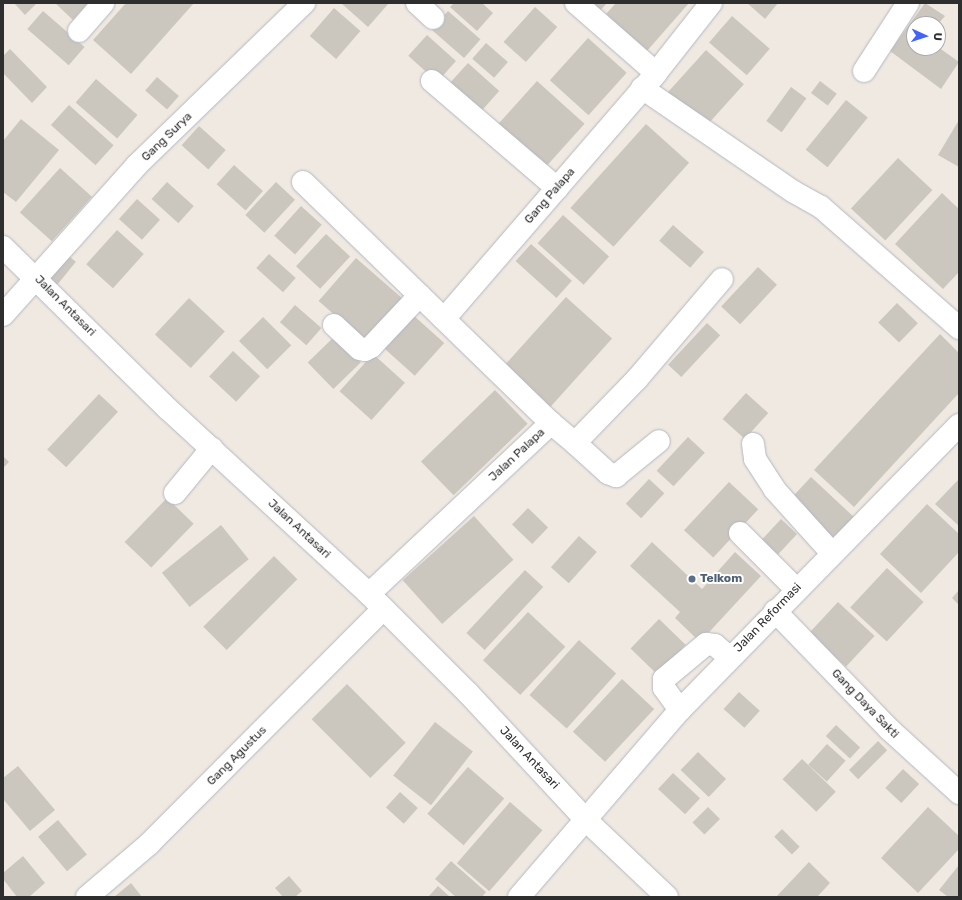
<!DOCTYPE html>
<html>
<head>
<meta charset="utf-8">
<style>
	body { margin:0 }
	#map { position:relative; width:962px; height:900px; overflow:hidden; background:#efe9e1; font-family:Rubik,sans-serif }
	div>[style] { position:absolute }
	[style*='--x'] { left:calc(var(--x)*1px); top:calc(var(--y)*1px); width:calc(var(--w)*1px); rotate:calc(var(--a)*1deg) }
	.building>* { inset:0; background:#cbc7bf; transform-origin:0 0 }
	.roads { filter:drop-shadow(0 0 1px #b4b7c1) drop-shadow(0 0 1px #b4b7c1) }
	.minor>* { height:22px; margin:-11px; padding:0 11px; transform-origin:11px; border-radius:11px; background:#fff }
	.dots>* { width:11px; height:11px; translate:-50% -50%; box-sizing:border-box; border:2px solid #fff; border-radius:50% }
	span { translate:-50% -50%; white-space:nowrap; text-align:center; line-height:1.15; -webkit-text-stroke:4px #fff; paint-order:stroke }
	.street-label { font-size:12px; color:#2e2e2e }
	.service-label { font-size:12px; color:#4e5e75; font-weight:700 }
	.left { translate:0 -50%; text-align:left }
	.frame { position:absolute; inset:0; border:4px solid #2e2e2e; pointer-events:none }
	.north { position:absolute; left:906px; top:16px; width:40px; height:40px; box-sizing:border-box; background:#fff; border:1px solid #ababab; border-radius:50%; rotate:93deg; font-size:11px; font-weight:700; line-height:16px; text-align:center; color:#2e2e2e }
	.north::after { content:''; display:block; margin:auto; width:14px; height:18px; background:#4264fb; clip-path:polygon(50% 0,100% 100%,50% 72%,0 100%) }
</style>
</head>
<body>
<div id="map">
	<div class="building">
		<i style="clip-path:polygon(14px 3px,37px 3px,25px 15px)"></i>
		<i style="clip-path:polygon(55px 3px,88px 3px,73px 20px)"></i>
		<i style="clip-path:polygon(126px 3px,194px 3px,131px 74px,93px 40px)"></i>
		<i style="clip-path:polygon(341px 3px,389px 3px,368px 27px)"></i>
		<i style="clip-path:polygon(454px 3px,482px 3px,493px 13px,477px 31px,450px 7px)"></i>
		<i style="clip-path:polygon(587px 3px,607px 3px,598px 13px)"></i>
		<i style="clip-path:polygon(616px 3px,689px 3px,647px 51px,606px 14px)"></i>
		<i style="clip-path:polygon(747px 3px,778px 3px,765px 19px)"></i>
		<i style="clip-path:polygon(925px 3px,945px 16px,938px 24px,914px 24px,914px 48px,938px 47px,959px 62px,941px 89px,890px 51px)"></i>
		<i style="left:535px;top:7px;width:30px;height:47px;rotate:42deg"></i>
		<i style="left:334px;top:8px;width:35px;height:37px;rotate:41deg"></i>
		<i style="left:43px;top:11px;width:55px;height:24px;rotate:41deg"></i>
		<i style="left:448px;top:11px;width:43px;height:25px;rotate:41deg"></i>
		<i style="left:732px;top:16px;width:50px;height:35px;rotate:41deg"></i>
		<i style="left:427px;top:35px;width:39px;height:28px;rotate:42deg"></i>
		<i style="left:588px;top:38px;width:52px;height:57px;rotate:42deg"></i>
		<i style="left:486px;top:43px;width:29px;height:21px;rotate:41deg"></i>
		<i style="clip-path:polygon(10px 49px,47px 87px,32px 103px,3px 73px,3px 56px)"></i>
		<i style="left:706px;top:50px;width:51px;height:60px;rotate:42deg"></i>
		<i style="left:468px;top:63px;width:42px;height:31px;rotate:42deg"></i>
		<i style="left:157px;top:77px;width:29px;height:18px;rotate:41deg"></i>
		<i style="left:96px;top:79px;width:55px;height:31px;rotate:41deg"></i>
		<i style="left:537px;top:81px;width:64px;height:64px;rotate:42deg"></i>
		<i style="left:820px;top:81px;width:21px;height:15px;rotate:37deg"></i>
		<i style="left:791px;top:87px;width:19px;height:42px;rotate:36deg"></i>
		<i style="left:846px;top:100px;width:28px;height:64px;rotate:39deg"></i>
		<i style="left:69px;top:105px;width:60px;height:27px;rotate:42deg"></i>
		<i style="clip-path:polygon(21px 119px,59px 150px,16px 202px,3px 192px,3px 141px)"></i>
		<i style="clip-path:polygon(959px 120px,959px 167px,938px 155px)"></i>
		<i style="left:646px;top:124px;width:58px;height:113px;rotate:42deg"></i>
		<i style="left:199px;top:126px;width:36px;height:26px;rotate:42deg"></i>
		<i style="left:898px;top:158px;width:47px;height:69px;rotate:43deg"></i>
		<i style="left:234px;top:165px;width:39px;height:26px;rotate:42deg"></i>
		<i style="left:60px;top:168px;width:43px;height:60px;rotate:42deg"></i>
		<i style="left:167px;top:182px;width:36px;height:23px;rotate:42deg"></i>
		<i style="left:276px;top:182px;width:26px;height:45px;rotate:43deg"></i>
		<i style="clip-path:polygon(942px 193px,959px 209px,959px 272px,943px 289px,895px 244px)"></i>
		<i style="left:137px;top:199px;width:31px;height:27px;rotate:42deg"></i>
		<i style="left:301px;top:206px;width:28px;height:40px;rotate:42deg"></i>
		<i style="left:563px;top:215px;width:62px;height:38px;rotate:42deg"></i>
		<i style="left:673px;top:225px;width:41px;height:21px;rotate:41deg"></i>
		<i style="left:117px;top:230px;width:36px;height:46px;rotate:42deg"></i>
		<i style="left:326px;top:234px;width:33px;height:44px;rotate:43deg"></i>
		<i style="left:531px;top:244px;width:55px;height:23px;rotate:42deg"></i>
		<i style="left:65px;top:253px;width:14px;height:34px;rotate:39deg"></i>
		<i style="left:269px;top:254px;width:36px;height:19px;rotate:42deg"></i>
		<i style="left:356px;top:258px;width:65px;height:57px;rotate:41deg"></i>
		<i style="left:758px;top:267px;width:26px;height:54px;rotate:43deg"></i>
		<i style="left:566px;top:297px;width:62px;height:100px;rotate:42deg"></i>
		<i style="left:189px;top:298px;width:49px;height:50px;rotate:43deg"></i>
		<i style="left:897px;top:303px;width:29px;height:27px;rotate:44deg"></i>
		<i style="left:295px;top:305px;width:35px;height:23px;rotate:41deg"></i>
		<i style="left:413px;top:315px;width:42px;height:44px;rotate:42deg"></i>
		<i style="left:263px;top:317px;width:40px;height:34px;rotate:45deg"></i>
		<i style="left:707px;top:323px;width:18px;height:57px;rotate:43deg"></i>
		<i style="clip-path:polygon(940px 334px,959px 353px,959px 393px,854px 507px,814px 470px)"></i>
		<i style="left:335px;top:336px;width:37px;height:38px;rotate:46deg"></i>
		<i style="left:233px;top:351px;width:37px;height:35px;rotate:43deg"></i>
		<i style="left:373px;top:354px;width:43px;height:50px;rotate:42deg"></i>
		<i style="left:495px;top:390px;width:47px;height:103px;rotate:46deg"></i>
		<i style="left:746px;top:393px;width:30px;height:35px;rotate:42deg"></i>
		<i style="left:99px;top:394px;width:26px;height:76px;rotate:43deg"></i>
		<i style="left:688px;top:437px;width:23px;height:46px;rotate:43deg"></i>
		<i style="clip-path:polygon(3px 456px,9px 462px,3px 468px)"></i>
		<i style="left:811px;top:477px;width:60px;height:35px;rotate:43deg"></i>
		<i style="left:649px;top:479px;width:21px;height:34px;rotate:43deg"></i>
		<i style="clip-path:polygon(959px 479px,959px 526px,935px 504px)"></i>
		<i style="left:729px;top:482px;width:40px;height:66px;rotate:43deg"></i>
		<i style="left:167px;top:498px;width:37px;height:61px;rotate:44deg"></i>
		<i style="clip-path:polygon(927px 504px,959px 534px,959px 552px,921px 593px,880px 554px)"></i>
		<i style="left:528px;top:508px;width:28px;height:23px;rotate:44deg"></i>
		<i style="left:474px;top:516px;width:59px;height:96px;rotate:48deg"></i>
		<i style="left:781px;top:519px;width:22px;height:28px;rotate:43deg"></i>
		<i style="left:221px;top:525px;width:44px;height:76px;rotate:51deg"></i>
		<i style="left:579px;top:536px;width:24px;height:42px;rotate:42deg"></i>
		<i style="clip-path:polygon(652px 542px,702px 589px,735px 552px,761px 576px,700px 642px,675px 618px,680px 612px,630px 566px)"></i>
		<i style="left:274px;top:556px;width:33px;height:100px;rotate:45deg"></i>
		<i style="left:887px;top:568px;width:50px;height:54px;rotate:43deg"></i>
		<i style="left:525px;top:570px;width:25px;height:86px;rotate:43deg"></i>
		<i style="clip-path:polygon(959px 590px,959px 605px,952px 598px)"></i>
		<i style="left:838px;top:602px;width:50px;height:42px;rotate:43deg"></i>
		<i style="left:528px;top:612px;width:51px;height:66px;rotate:43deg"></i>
		<i style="left:659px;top:619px;width:37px;height:41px;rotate:44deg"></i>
		<i style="left:579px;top:640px;width:50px;height:74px;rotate:42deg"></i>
		<i style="left:622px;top:679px;width:44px;height:72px;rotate:43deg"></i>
		<i style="left:347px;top:684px;width:83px;height:50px;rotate:45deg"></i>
		<i style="left:739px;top:692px;width:28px;height:23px;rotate:42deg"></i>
		<i style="left:435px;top:722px;width:48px;height:68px;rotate:38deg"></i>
		<i style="left:836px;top:725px;width:33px;height:15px;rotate:43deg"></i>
		<i style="left:878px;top:741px;width:13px;height:41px;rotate:45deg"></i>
		<i style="left:827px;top:744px;width:25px;height:28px;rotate:42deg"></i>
		<i style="left:698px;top:752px;width:39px;height:25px;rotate:44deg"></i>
		<i style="left:802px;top:759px;width:47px;height:28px;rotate:44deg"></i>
		<i style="clip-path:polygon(18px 766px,55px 810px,30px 831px,3px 799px,3px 778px)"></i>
		<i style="left:468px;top:767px;width:48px;height:62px;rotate:41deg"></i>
		<i style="left:903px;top:769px;width:22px;height:26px;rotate:43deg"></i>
		<i style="left:673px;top:773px;width:37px;height:22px;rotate:43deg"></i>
		<i style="left:400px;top:792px;width:24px;height:21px;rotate:42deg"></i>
		<i style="left:510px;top:802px;width:43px;height:81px;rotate:41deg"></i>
		<i style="left:708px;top:807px;width:17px;height:22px;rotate:45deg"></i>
		<i style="clip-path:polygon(928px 807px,959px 836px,959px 849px,918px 893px,881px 858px)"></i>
		<i style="left:58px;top:820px;width:45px;height:26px;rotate:50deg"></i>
		<i style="left:782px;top:829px;width:25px;height:11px;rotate:45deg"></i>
		<i style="clip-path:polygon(23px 856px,45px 883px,29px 897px,17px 897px,3px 879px,3px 873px)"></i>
		<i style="clip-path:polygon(451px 861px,486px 892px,482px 897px,456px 897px,435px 879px)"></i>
		<i style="clip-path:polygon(809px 862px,830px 883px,817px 897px,776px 897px)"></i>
		<i style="clip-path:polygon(959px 865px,959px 897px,948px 897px,939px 890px)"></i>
		<i style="clip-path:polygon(289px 876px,302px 891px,295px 897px,283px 897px,275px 888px)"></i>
		<i style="clip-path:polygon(131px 883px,142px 897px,114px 897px)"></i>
		<i style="clip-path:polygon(438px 886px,450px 897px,428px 897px)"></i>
	</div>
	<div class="roads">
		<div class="minor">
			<i style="--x:417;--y:3;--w:22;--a:43"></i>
			<i style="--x:576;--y:3;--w:106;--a:41.2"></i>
			<i style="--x:79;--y:31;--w:37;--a:-49"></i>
			<i style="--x:864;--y:71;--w:81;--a:-57.1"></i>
			<i style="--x:432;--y:81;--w:165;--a:40.6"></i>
			<i style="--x:642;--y:88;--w:184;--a:34.4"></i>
			<i style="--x:794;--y:192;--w:31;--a:29"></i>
			<i style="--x:821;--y:207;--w:184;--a:41.2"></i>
			<i style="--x:303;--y:182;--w:346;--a:44.2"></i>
			<i style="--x:3;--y:247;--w:231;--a:44.5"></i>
			<i style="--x:168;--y:409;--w:273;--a:42.6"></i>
			<i style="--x:369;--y:594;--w:141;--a:45"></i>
			<i style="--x:469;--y:694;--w:173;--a:47.1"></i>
			<i style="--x:587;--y:821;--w:110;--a:43.5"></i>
			<i style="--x:3;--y:315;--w:201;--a:-48.2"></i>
			<i style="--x:137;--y:165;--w:233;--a:-44.1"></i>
			<i style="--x:444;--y:319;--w:325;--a:-49.2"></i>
			<i style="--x:656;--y:73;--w:89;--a:-51.8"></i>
			<i style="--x:334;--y:325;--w:35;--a:43"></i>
			<i style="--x:360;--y:349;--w:5;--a:11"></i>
			<i style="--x:365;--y:350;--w:7;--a:-27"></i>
			<i style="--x:371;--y:347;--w:71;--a:-46.7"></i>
			<i style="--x:575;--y:443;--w:45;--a:42.3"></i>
			<i style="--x:608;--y:473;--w:9;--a:21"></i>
			<i style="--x:616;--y:476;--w:55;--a:-39.1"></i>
			<i style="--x:753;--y:444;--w:15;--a:82"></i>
			<i style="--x:755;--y:459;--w:37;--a:57"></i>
			<i style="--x:775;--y:490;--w:85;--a:47.9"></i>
			<i style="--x:175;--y:493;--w:58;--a:-50.6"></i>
			<i style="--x:740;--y:533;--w:79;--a:45"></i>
			<i style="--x:369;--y:594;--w:250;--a:-43.2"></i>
			<i style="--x:551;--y:423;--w:31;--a:40"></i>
			<i style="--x:575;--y:443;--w:89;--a:-45.9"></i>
			<i style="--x:637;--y:379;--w:131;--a:-49.6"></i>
			<i style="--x:775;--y:611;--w:164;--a:46"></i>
			<i style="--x:889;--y:729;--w:95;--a:42.4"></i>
			<i style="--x:680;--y:710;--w:27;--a:-126"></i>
			<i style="--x:664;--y:688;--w:9;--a:-90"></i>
			<i style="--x:664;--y:679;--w:55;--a:-39.8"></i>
			<i style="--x:706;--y:644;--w:9;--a:6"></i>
			<i style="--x:715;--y:645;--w:20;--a:41"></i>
			<i style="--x:87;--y:897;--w:82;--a:-40.5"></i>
			<i style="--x:149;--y:844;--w:332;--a:-45.1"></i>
			<i style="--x:519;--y:897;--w:247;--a:-49.3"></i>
			<i style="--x:680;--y:710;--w:399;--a:-45.6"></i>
		</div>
	</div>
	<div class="dots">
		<i style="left:692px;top:579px;background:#5c6f8a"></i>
	</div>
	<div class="street-label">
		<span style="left:167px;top:137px;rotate:-44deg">Gang Surya</span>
		<span style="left:550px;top:196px;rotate:-49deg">Gang Palapa</span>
		<span style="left:65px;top:306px;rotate:45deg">Jalan Antasari</span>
		<span style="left:517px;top:455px;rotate:-43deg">Jalan Palapa</span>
		<span style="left:299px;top:529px;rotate:43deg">Jalan Antasari</span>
		<span style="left:768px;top:618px;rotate:-46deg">Jalan Reformasi</span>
		<span style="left:865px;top:704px;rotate:46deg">Gang Daya Sakti</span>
		<span style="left:237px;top:756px;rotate:-45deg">Gang Agustus</span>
		<span style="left:529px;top:758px;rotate:47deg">Jalan Antasari</span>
	</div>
	<div class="service-label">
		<span class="left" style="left:700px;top:579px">Telkom</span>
	</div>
	<div class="frame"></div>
	<div class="north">U</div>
</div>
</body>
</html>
